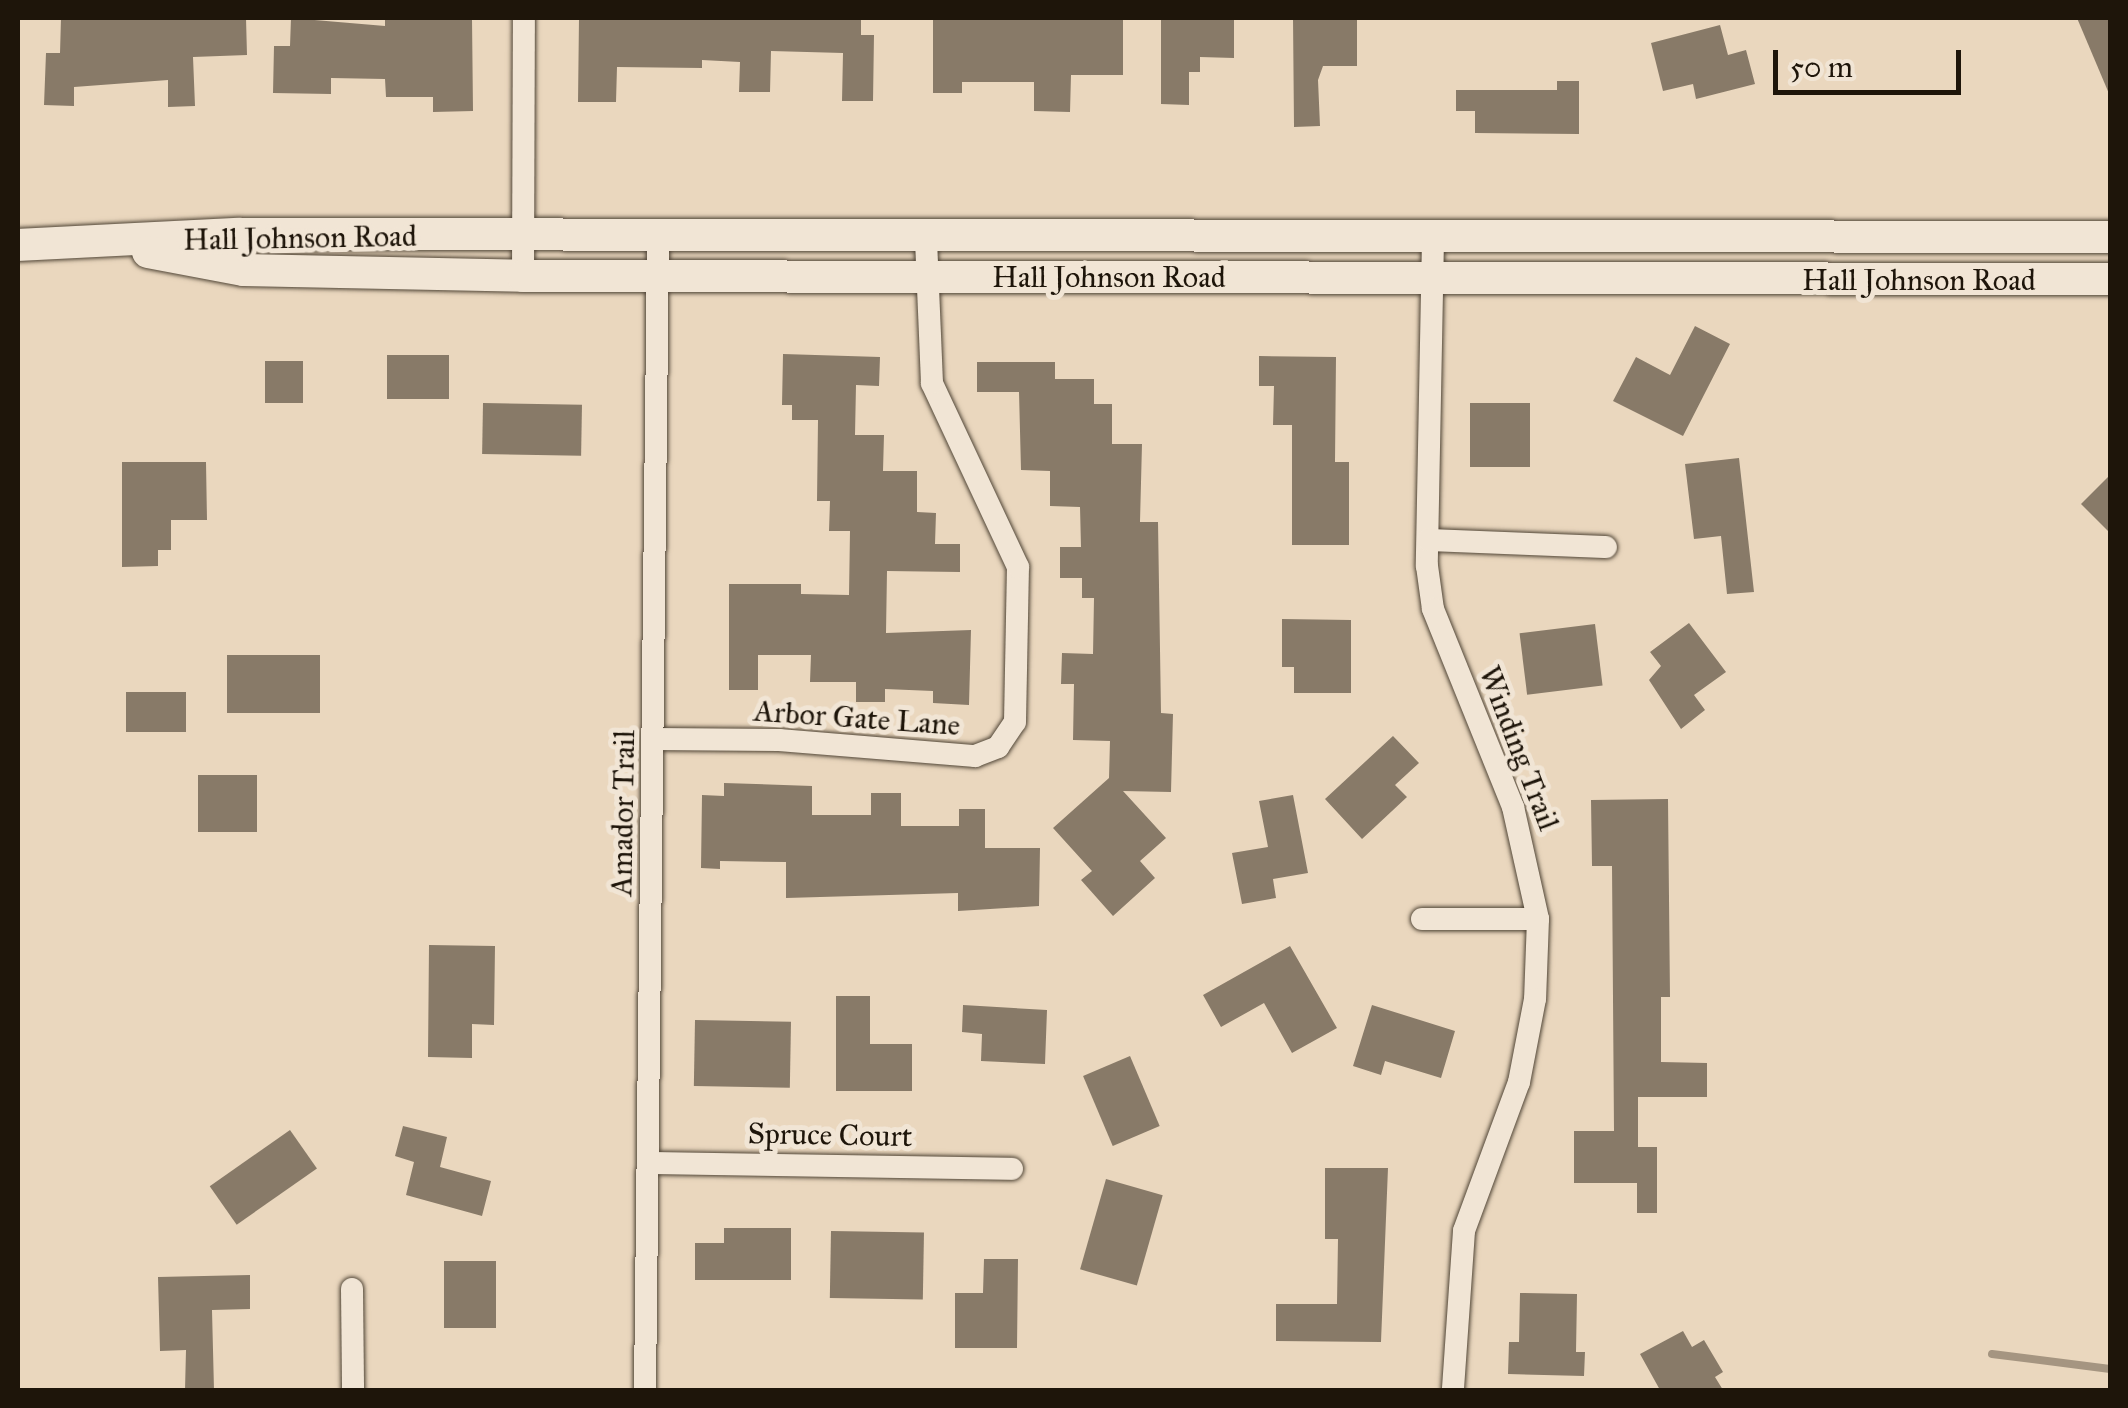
<!DOCTYPE html>
<html>
<head>
<meta charset="utf-8">
<style>
	body { margin:0 }
	#map { position:relative; width:2128px; height:1408px; overflow:hidden; background:#ead7be; font-family:"IM FELL Great Primer",serif }
	div>[style] { position:absolute }
	[style*='--x'] { left:calc(var(--x)*1px); top:calc(var(--y)*1px); width:calc(var(--w)*1px); rotate:calc(var(--a)*1deg) }
	.stream>* { height:8px; margin:-4px; padding:0 4px; transform-origin:4px; border-radius:4px; background:#a59581 }
	.building>* { inset:0; background:#887a68; transform-origin:0 0 }
	.roads { filter:drop-shadow(0 0 2px #514637) drop-shadow(0 0 2px #514637) }
	.street>* { height:22px; margin:-11px; padding:0 11px; transform-origin:11px; border-radius:11px; background:#f1e5d5 }
	.secondary>* { height:32px; margin:-16px; padding:0 16px; transform-origin:16px; border-radius:16px; background:#f1e5d5 }
	span { translate:-50% -50%; white-space:nowrap; text-align:center; line-height:1.15; -webkit-text-stroke:10px #f1e5d5; paint-order:stroke }
	.street-label { font-size:30px; color:#1e150a }
	.frame { position:absolute; inset:0; border:20px solid #1e150a; pointer-events:none }
	.scale { position:absolute; left:1773px; top:50px; width:188px; height:45px; box-sizing:border-box; border:5px solid #1e150a; border-top:0; padding-left:12px; font-size:30px; line-height:35px; white-space:nowrap; color:#1e150a; -webkit-text-stroke:8px #f1e5d5; paint-order:stroke }
</style>
</head>
<body>
<div id="map">
	<div class="stream">
		<i style="--x:1992;--y:1354;--w:119;--a:7.2"></i>
	</div>
	<div class="building">
		<i style="clip-path:polygon(61px 18px,246px 18px,247px 55px,193px 57px,195px 106px,168px 107px,168px 80px,74px 87px,74px 106px,44px 105px,46px 53px,60px 53px)"></i>
		<i style="clip-path:polygon(291px 18px,385px 26px,385px 19px,472px 18px,473px 111px,433px 112px,433px 97px,386px 97px,385px 79px,331px 78px,331px 94px,273px 93px,274px 46px,290px 46px)"></i>
		<i style="clip-path:polygon(579px 18px,861px 18px,861px 35px,874px 35px,873px 101px,842px 101px,843px 53px,771px 51px,770px 92px,739px 92px,740px 62px,702px 60px,702px 68px,617px 67px,616px 102px,578px 102px)"></i>
		<i style="clip-path:polygon(933px 18px,1123px 18px,1123px 75px,1071px 75px,1070px 112px,1034px 111px,1034px 82px,962px 82px,962px 93px,933px 93px)"></i>
		<i style="clip-path:polygon(1161px 18px,1234px 18px,1234px 58px,1200px 57px,1200px 72px,1189px 72px,1189px 105px,1161px 104px)"></i>
		<i style="clip-path:polygon(1293px 18px,1357px 18px,1357px 66px,1323px 66px,1318px 80px,1320px 126px,1294px 127px)"></i>
		<i style="clip-path:polygon(2077px 18px,2110px 18px,2110px 96px)"></i>
		<i style="clip-path:polygon(1720px 25px,1728px 55px,1746px 50px,1755px 84px,1696px 99px,1693px 84px,1663px 91px,1651px 43px)"></i>
		<i style="clip-path:polygon(1557px 81px,1579px 81px,1579px 134px,1475px 133px,1475px 111px,1456px 111px,1456px 90px,1557px 90px)"></i>
		<i style="clip-path:polygon(1695px 326px,1730px 344px,1683px 436px,1613px 401px,1636px 357px,1670px 375px)"></i>
		<i style="clip-path:polygon(783px 354px,880px 357px,879px 386px,856px 385px,855px 435px,884px 435px,883px 471px,917px 471px,917px 512px,936px 513px,935px 544px,960px 544px,960px 572px,887px 571px,886px 633px,971px 630px,969px 705px,933px 703px,933px 691px,885px 689px,885px 702px,856px 702px,856px 682px,810px 682px,811px 655px,758px 655px,758px 690px,729px 690px,729px 584px,801px 584px,801px 594px,849px 595px,850px 531px,829px 531px,830px 501px,817px 501px,818px 420px,792px 420px,792px 405px,782px 405px)"></i>
		<i style="left:387px;top:355px;width:62px;height:44px"></i>
		<i style="clip-path:polygon(1259px 356px,1336px 357px,1335px 462px,1349px 462px,1349px 545px,1292px 545px,1292px 425px,1273px 425px,1274px 386px,1259px 386px)"></i>
		<i style="left:265px;top:361px;width:38px;height:42px"></i>
		<i style="clip-path:polygon(977px 362px,1055px 362px,1055px 379px,1094px 379px,1094px 404px,1112px 404px,1112px 444px,1142px 444px,1140px 522px,1158px 522px,1161px 713px,1173px 714px,1171px 792px,1123px 791px,1166px 838px,1140px 861px,1155px 878px,1113px 916px,1081px 880px,1092px 871px,1053px 828px,1109px 778px,1110px 741px,1073px 740px,1074px 684px,1061px 684px,1062px 653px,1093px 654px,1094px 598px,1082px 598px,1082px 578px,1060px 578px,1060px 547px,1081px 547px,1080px 507px,1050px 506px,1050px 471px,1021px 470px,1019px 392px,977px 392px)"></i>
		<i style="left:483px;top:403px;width:99px;height:51px;rotate:1deg"></i>
		<i style="left:1470px;top:403px;width:60px;height:64px"></i>
		<i style="clip-path:polygon(1739px 458px,1754px 592px,1727px 594px,1721px 536px,1694px 539px,1685px 464px)"></i>
		<i style="clip-path:polygon(122px 462px,206px 462px,207px 520px,171px 520px,171px 550px,158px 550px,158px 566px,122px 567px)"></i>
		<i style="clip-path:polygon(2110px 475px,2110px 533px,2081px 504px)"></i>
		<i style="clip-path:polygon(1282px 619px,1351px 620px,1351px 693px,1294px 693px,1294px 667px,1282px 667px)"></i>
		<i style="clip-path:polygon(1689px 623px,1726px 672px,1694px 695px,1705px 710px,1681px 729px,1649px 680px,1661px 666px,1650px 652px)"></i>
		<i style="left:1595px;top:624px;width:62px;height:76px;rotate:83deg"></i>
		<i style="left:227px;top:655px;width:93px;height:58px"></i>
		<i style="left:126px;top:692px;width:60px;height:40px"></i>
		<i style="clip-path:polygon(1393px 736px,1419px 763px,1395px 785px,1407px 797px,1362px 839px,1325px 799px)"></i>
		<i style="left:198px;top:775px;width:59px;height:57px"></i>
		<i style="clip-path:polygon(724px 783px,812px 786px,812px 815px,871px 815px,871px 793px,901px 793px,901px 826px,959px 826px,959px 809px,985px 809px,985px 848px,1040px 848px,1039px 906px,958px 911px,958px 893px,786px 898px,786px 862px,720px 861px,720px 869px,701px 868px,702px 795px,724px 796px)"></i>
		<i style="clip-path:polygon(1293px 795px,1308px 873px,1273px 879px,1276px 898px,1242px 904px,1232px 853px,1268px 847px,1259px 801px)"></i>
		<i style="clip-path:polygon(1668px 799px,1670px 997px,1661px 997px,1661px 1062px,1707px 1063px,1707px 1097px,1638px 1097px,1638px 1147px,1657px 1147px,1657px 1213px,1637px 1213px,1637px 1183px,1574px 1183px,1574px 1131px,1614px 1131px,1612px 866px,1592px 866px,1591px 800px)"></i>
		<i style="clip-path:polygon(429px 945px,495px 946px,494px 1025px,472px 1024px,472px 1058px,428px 1057px)"></i>
		<i style="clip-path:polygon(1290px 946px,1337px 1028px,1292px 1053px,1264px 1003px,1221px 1027px,1203px 995px)"></i>
		<i style="clip-path:polygon(836px 996px,870px 996px,870px 1044px,912px 1044px,912px 1091px,836px 1091px)"></i>
		<i style="clip-path:polygon(963px 1005px,1047px 1010px,1045px 1064px,981px 1061px,982px 1034px,962px 1032px)"></i>
		<i style="clip-path:polygon(1372px 1005px,1455px 1031px,1441px 1078px,1385px 1061px,1381px 1075px,1353px 1066px)"></i>
		<i style="left:695px;top:1020px;width:96px;height:66px;rotate:1deg"></i>
		<i style="left:1130px;top:1056px;width:76px;height:51px;rotate:67deg"></i>
		<i style="clip-path:polygon(403px 1126px,447px 1137px,440px 1167px,491px 1181px,482px 1216px,406px 1195px,414px 1162px,395px 1156px)"></i>
		<i style="left:290px;top:1130px;width:47px;height:98px;rotate:55deg"></i>
		<i style="clip-path:polygon(1325px 1168px,1388px 1168px,1381px 1342px,1276px 1341px,1276px 1304px,1337px 1304px,1338px 1239px,1325px 1239px)"></i>
		<i style="left:1106px;top:1179px;width:59px;height:94px;rotate:16deg"></i>
		<i style="clip-path:polygon(724px 1228px,791px 1228px,791px 1280px,695px 1280px,695px 1243px,724px 1243px)"></i>
		<i style="left:831px;top:1231px;width:93px;height:67px;rotate:1deg"></i>
		<i style="clip-path:polygon(984px 1259px,1018px 1259px,1017px 1348px,955px 1348px,955px 1293px,983px 1293px)"></i>
		<i style="left:444px;top:1261px;width:52px;height:67px"></i>
		<i style="clip-path:polygon(250px 1275px,250px 1309px,212px 1310px,214px 1390px,185px 1390px,186px 1350px,160px 1351px,158px 1277px)"></i>
		<i style="clip-path:polygon(1520px 1293px,1577px 1294px,1576px 1352px,1585px 1352px,1584px 1376px,1508px 1374px,1509px 1342px,1519px 1342px)"></i>
		<i style="clip-path:polygon(1683px 1331px,1692px 1347px,1704px 1340px,1723px 1372px,1715px 1377px,1723px 1390px,1660px 1390px,1640px 1354px)"></i>
	</div>
	<div class="roads">
		<div class="street">
			<i style="--x:1433;--y:239;--w:327;--a:91.1"></i>
			<i style="--x:1427;--y:566;--w:43;--a:82.1"></i>
			<i style="--x:1433;--y:609;--w:214;--a:68"></i>
			<i style="--x:1513;--y:807;--w:115;--a:77.4"></i>
			<i style="--x:1538;--y:919;--w:80;--a:92.1"></i>
			<i style="--x:1535;--y:999;--w:85;--a:100.9"></i>
			<i style="--x:1519;--y:1082;--w:159;--a:110.3"></i>
			<i style="--x:1464;--y:1231;--w:159;--a:94"></i>
			<i style="--x:523;--y:276;--w:258;--a:-89.8"></i>
			<i style="--x:1428;--y:540;--w:178;--a:2.3"></i>
			<i style="--x:654;--y:739;--w:125;--a:0.5"></i>
			<i style="--x:779;--y:740;--w:197;--a:4.7"></i>
			<i style="--x:975;--y:756;--w:25;--a:-21"></i>
			<i style="--x:998;--y:747;--w:30;--a:-56"></i>
			<i style="--x:1015;--y:722;--w:155;--a:-88.9"></i>
			<i style="--x:1018;--y:567;--w:203;--a:-115.1"></i>
			<i style="--x:932;--y:383;--w:146;--a:-92.4"></i>
			<i style="--x:1422;--y:919;--w:116;--a:0"></i>
			<i style="--x:648;--y:1163;--w:364;--a:0.9"></i>
			<i style="--x:352;--y:1289;--w:101;--a:89.4"></i>
			<i style="--x:645;--y:1390;--w:1154;--a:-89.35"></i>
		</div>
		<div class="secondary">
			<i style="--x:18;--y:245;--w:220;--a:-2.9"></i>
			<i style="--x:238;--y:234;--w:1872;--a:0.09"></i>
			<i style="--x:148;--y:252;--w:97;--a:10.7"></i>
			<i style="--x:243;--y:270;--w:280;--a:1.2"></i>
			<i style="--x:523;--y:276;--w:1587;--a:0.11"></i>
		</div>
	</div>
	<div class="street-label">
		<span style="left:300px;top:238px;rotate:-1deg">Hall Johnson Road</span>
		<span style="left:1109px;top:277px">Hall Johnson Road</span>
		<span style="left:1919px;top:280px">Hall Johnson Road</span>
		<span style="left:857px;top:718px;rotate:4deg">Arbor Gate Lane</span>
		<span style="left:1519px;top:748px;rotate:69deg">Winding Trail</span>
		<span style="left:623px;top:813px;rotate:-89deg">Amador Trail</span>
		<span style="left:830px;top:1135px;rotate:1deg">Spruce Court</span>
	</div>
	<div class="frame"></div>
	<div class="scale">50 m</div>
</div>
</body>
</html>
